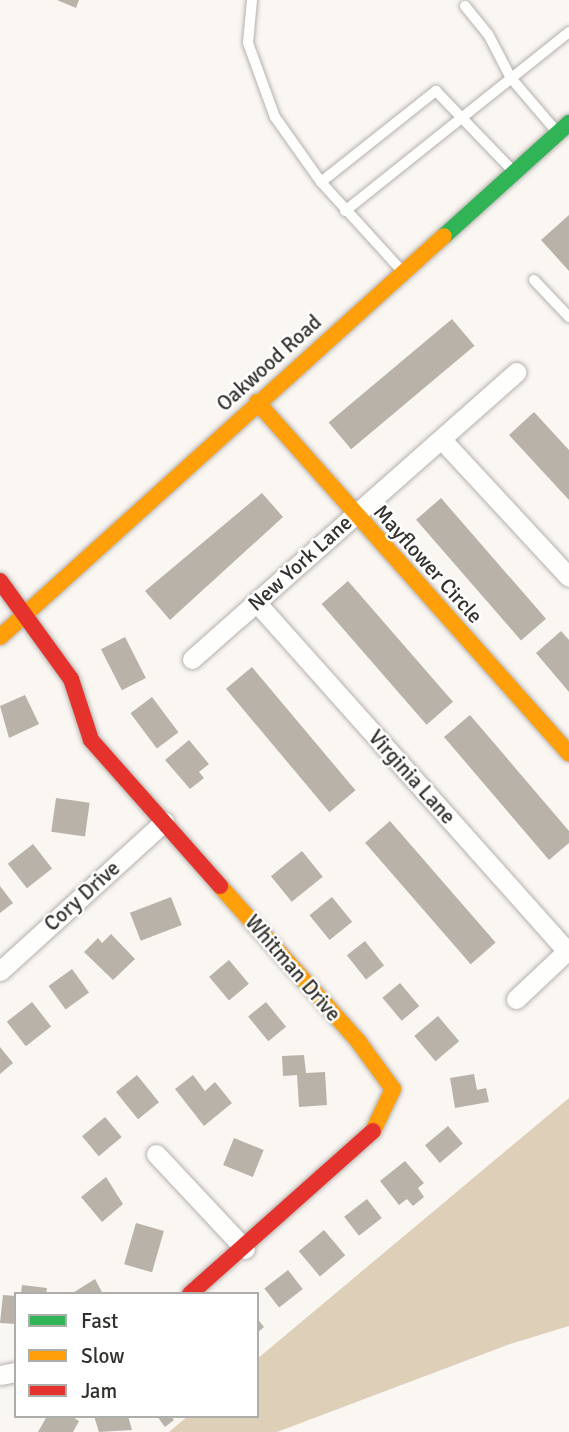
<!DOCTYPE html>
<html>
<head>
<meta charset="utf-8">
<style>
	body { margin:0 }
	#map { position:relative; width:569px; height:1432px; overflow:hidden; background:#faf6f2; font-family:Signika,sans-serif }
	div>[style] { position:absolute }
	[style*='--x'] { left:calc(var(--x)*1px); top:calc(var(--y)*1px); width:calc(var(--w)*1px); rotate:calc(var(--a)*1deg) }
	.forest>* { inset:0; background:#ddcfb8 }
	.building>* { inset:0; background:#b8b2a9; transform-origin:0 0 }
	.roads { filter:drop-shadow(0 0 2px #b4b1ad) drop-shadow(0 0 2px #b4b1ad) }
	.lane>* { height:10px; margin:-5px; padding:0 5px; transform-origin:5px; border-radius:5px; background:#fefefd }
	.street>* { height:19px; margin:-9.5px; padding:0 9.5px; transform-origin:9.5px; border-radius:9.5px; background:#fefefd }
	.fast>* { height:16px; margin:-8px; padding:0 8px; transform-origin:8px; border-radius:8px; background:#30b455 }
	.slow>* { height:16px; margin:-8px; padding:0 8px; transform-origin:8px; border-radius:8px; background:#ff9f0a }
	.jam>* { height:16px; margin:-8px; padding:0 8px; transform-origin:8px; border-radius:8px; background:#e5322d }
	span { translate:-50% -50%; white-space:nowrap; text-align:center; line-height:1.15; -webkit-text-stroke:5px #fff; paint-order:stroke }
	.street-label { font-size:21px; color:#33312d }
	.legend { position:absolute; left:14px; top:1292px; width:245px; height:126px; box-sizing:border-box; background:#fff; border:2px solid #adadab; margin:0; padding:9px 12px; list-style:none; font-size:21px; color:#33312d }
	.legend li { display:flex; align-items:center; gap:14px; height:35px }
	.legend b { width:35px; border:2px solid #adadab }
</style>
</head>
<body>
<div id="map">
	<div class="forest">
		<i style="clip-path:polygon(569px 1098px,569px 1326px,510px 1344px,277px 1432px,169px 1432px,188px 1416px,257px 1416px,257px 1359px)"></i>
	</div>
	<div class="building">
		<i style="clip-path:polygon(57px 0,79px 0,76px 8px)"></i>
		<i style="clip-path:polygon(569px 215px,569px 271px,541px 240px)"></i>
		<i style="left:452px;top:319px;width:35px;height:161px;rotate:50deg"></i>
		<i style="clip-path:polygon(534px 412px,569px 450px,569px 500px,509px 435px)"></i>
		<i style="clip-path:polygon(262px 493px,283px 517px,170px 620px,145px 591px)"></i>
		<i style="left:441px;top:498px;width:160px;height:33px;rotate:49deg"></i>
		<i style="left:348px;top:581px;width:160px;height:35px;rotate:49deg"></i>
		<i style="clip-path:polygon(561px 631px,569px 640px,569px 692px,536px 653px)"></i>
		<i style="left:125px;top:637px;width:46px;height:27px;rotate:63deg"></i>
		<i style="left:252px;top:667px;width:161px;height:34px;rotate:50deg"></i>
		<i style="clip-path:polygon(25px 695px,39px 724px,9px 738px,0 706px)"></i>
		<i style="left:152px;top:697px;width:44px;height:27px;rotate:53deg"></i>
		<i style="clip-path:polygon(470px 715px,569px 831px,569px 843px,549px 860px,444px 737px)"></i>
		<i style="clip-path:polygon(189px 740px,209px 764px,199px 772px,204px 778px,190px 789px,165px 760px)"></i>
		<i style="left:56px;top:798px;width:34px;height:34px;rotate:8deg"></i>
		<i style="left:390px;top:821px;width:161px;height:33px;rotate:49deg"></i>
		<i style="left:33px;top:844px;width:31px;height:32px;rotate:52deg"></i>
		<i style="left:302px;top:851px;width:33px;height:40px;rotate:51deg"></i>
		<i style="clip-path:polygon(0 886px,13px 903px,0 913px)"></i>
		<i style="left:171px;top:897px;width:30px;height:44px;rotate:69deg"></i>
		<i style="left:332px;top:897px;width:32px;height:29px;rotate:51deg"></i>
		<i style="clip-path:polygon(111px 934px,135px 959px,113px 980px,84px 952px,98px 938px,102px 943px)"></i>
		<i style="left:365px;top:941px;width:31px;height:23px;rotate:52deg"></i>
		<i style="left:229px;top:960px;width:31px;height:26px;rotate:50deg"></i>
		<i style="left:72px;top:969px;width:29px;height:29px;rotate:54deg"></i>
		<i style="left:400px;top:983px;width:30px;height:23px;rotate:50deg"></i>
		<i style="left:32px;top:1002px;width:31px;height:32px;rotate:52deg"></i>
		<i style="left:266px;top:1002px;width:32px;height:23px;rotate:51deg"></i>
		<i style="left:438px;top:1016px;width:33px;height:31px;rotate:50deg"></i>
		<i style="clip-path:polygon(0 1047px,13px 1063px,0 1074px)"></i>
		<i style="clip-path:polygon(304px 1055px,306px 1073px,325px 1072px,327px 1105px,299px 1107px,297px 1075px,283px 1076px,282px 1056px)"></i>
		<i style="clip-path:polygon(474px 1074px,477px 1090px,486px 1088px,489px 1102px,455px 1108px,450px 1078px)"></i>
		<i style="left:137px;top:1075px;width:35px;height:27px;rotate:51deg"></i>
		<i style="clip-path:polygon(193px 1075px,205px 1091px,215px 1082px,232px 1103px,204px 1126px,175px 1089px)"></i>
		<i style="left:105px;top:1117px;width:26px;height:30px;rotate:50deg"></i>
		<i style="left:448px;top:1126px;width:23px;height:30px;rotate:50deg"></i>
		<i style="left:234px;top:1138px;width:32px;height:29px;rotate:22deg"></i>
		<i style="clip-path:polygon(405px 1161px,424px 1183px,418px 1188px,424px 1197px,413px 1206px,407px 1199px,399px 1205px,380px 1181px)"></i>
		<i style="clip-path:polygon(106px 1177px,123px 1204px,102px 1222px,81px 1197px)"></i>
		<i style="left:367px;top:1199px;width:24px;height:29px;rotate:52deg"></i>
		<i style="left:136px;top:1223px;width:29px;height:43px;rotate:16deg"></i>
		<i style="left:324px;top:1230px;width:33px;height:33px;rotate:50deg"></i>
		<i style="left:288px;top:1270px;width:24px;height:30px;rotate:52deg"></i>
		<i style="clip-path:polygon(95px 1279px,103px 1294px,71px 1294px)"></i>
		<i style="clip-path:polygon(22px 1285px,47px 1288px,46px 1294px,21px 1294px)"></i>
		<i style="clip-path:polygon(3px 1295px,16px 1296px,16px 1324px,0 1323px)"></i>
		<i style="clip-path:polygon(257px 1318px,264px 1327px,257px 1333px)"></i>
		<i style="clip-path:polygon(47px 1416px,71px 1416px,79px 1421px,73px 1432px,38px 1432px)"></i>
		<i style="clip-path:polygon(94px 1416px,128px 1416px,132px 1430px,99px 1432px)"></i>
		<i style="clip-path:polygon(157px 1416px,171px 1416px,174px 1420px,165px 1427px)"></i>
	</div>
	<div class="roads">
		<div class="lane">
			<i style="--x:252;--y:0;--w:43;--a:95.3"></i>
			<i style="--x:248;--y:43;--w:79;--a:70"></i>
			<i style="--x:275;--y:117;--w:80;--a:54.7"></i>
			<i style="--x:465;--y:6;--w:36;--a:51"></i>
			<i style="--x:488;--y:34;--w:50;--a:62.4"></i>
			<i style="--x:511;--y:78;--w:71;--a:49.6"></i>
			<i style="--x:345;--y:211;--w:287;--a:-38.6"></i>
			<i style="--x:402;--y:271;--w:120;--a:-132.3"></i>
			<i style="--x:321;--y:182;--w:147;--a:-38.4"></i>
			<i style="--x:436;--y:91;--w:110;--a:46.1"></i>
			<i style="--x:534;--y:280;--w:51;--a:46.6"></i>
		</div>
		<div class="street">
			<i style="--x:443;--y:441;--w:185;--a:47.2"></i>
			<i style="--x:256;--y:602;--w:467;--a:48.3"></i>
			<i style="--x:192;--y:659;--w:433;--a:-41.5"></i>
			<i style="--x:0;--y:971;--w:222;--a:-42.3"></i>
			<i style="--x:516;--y:999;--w:73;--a:-43.3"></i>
			<i style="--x:156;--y:1154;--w:130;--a:46.9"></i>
			<i style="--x:0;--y:1375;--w:16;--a:-11"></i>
		</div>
		<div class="fast">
			<i style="--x:444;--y:236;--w:169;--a:-42.1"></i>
		</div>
		<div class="slow">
			<i style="--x:257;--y:402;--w:470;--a:48.4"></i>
			<i style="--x:0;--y:637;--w:598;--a:-42.09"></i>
			<i style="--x:220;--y:886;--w:208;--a:48.3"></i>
			<i style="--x:358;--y:1041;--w:59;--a:53.9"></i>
			<i style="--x:393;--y:1089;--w:47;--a:115.5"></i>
		</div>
		<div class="jam">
			<i style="--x:0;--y:581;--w:121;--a:54.1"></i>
			<i style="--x:71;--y:679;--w:64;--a:71.8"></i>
			<i style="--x:91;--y:740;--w:195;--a:48.5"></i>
			<i style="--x:190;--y:1294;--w:245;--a:-41.7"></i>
		</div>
	</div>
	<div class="street-label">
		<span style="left:269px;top:363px;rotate:-42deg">Oakwood Road</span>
		<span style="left:300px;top:563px;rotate:-42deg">New York Lane</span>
		<span style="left:428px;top:564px;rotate:48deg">Mayflower Circle</span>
		<span style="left:412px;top:777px;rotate:48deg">Virginia Lane</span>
		<span style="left:82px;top:896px;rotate:-42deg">Cory Drive</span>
		<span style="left:293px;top:968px;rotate:49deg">Whitman Drive</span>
	</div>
	<ul class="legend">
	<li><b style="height:9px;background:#30b455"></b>Fast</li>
	<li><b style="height:9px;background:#ff9f0a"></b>Slow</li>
	<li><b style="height:9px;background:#e5322d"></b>Jam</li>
	</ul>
</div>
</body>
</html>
